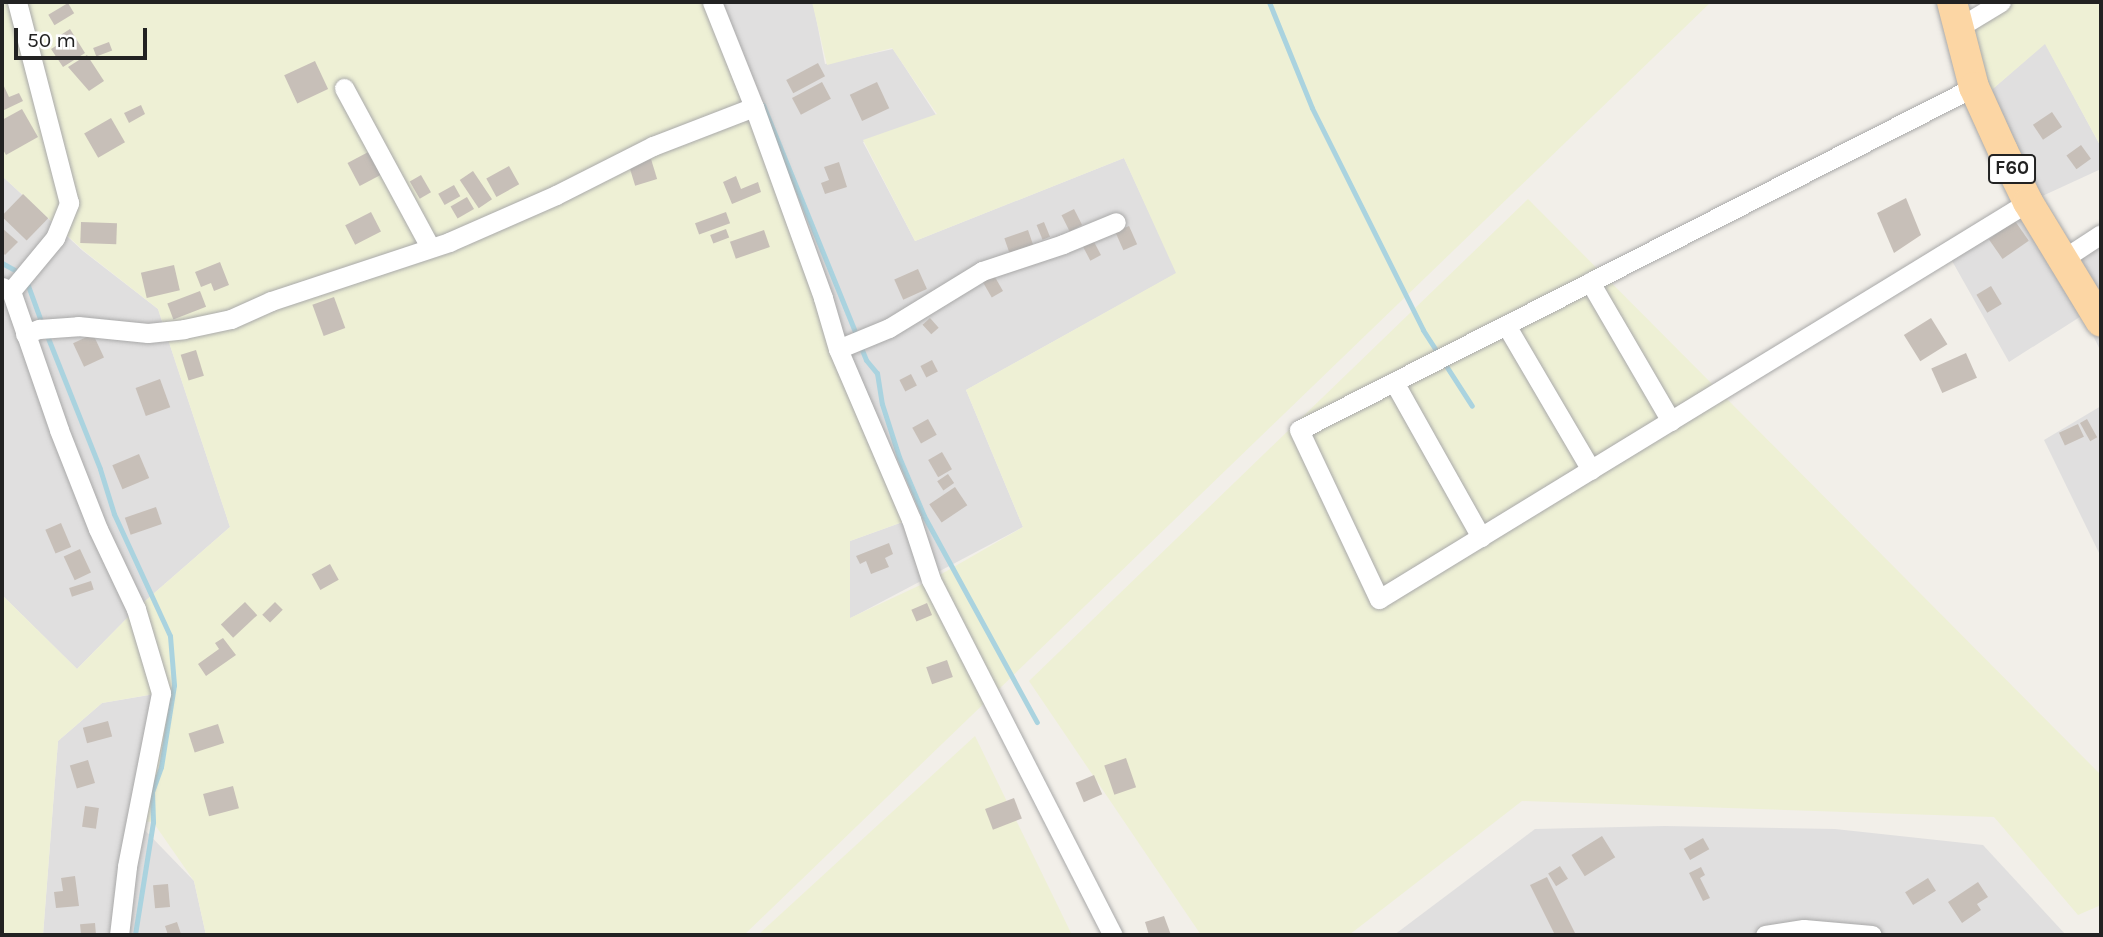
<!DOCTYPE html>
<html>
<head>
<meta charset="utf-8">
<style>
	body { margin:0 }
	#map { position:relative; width:2103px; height:937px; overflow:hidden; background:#f2efe9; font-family:Karla,sans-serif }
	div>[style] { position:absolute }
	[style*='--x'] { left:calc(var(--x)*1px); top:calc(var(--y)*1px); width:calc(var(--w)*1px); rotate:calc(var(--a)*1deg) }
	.residential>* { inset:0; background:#e0dfdf }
	.farmland>* { inset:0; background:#eef0d5 }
	.stream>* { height:5px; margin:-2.5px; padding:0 2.5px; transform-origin:2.5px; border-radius:2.5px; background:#aad3df }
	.building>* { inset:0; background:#c7bfb8; transform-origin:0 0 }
	.roads { filter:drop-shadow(0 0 2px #a9a9a9) drop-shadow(0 0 2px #a9a9a9) }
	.street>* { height:19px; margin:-9.5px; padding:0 9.5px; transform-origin:9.5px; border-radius:9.5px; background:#fff }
	.primary>* { height:30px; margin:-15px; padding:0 15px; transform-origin:15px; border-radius:15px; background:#fcd6a4 }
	span { translate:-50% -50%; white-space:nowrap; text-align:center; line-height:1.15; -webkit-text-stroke:5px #fff; paint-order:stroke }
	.shield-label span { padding:2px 5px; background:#fff; border:2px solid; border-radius:5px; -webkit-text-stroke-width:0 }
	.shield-label { font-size:19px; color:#222; font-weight:700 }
	.frame { position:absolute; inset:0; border:4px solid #222; pointer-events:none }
	.scale { position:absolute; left:14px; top:28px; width:133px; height:32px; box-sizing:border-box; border:4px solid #222; border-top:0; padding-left:9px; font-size:21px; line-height:24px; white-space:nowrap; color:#222; -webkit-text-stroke:5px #fff; paint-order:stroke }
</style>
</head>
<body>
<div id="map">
	<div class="residential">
		<i style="clip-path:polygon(712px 2px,813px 2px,825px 64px,893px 49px,936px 115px,863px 142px,915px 241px,1124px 158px,1177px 273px,966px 390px,1023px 527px,849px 619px,850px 541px,911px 519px)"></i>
		<i style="clip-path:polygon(2045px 43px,2101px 147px,2101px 169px,2029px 202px,2067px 266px,2101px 243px,2101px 352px,2083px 315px,2009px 362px,1947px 252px,2028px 202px,1980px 100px)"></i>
		<i style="clip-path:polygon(2px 176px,83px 251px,158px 309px,230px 527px,136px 609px,77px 669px,2px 595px)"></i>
		<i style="clip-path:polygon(2101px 406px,2101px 557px,2044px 440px)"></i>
		<i style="clip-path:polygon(161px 693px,136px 821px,194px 881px,206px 935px,43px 935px,58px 741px,102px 703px)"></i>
		<i style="clip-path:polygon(1664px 826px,1835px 829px,1983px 845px,2066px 935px,1394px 935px,1535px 829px)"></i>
	</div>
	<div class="farmland">
		<i style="clip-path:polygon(2px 2px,712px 2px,911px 519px,850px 541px,850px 618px,931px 580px,1023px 527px,966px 390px,1176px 273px,1124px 158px,915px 241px,863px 140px,937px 114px,892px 48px,827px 65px,812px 2px,1711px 2px,744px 935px,206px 935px,194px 881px,153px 822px,136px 821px,160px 693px,102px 703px,58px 741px,43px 935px,2px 935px,2px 595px,77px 669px,136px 609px,230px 527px,158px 309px,84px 251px,2px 176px)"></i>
		<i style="clip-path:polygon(2001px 2px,2101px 2px,2101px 147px,2045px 44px,1980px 100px,1958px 28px)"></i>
		<i style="clip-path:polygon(1528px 199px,2101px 775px,2101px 905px,2078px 915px,1994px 817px,1522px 801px,1349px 935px,1201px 935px,1029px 681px)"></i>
		<i style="clip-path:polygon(975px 736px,1072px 935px,758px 935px)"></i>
	</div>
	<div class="stream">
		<i style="--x:1269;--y:2;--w:114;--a:67.9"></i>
		<i style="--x:1312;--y:108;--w:248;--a:63.4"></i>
		<i style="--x:1423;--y:330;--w:90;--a:57.2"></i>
		<i style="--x:763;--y:105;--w:249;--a:67.9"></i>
		<i style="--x:2;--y:263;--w:21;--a:29"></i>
		<i style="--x:26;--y:280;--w:47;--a:70"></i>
		<i style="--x:46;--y:333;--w:146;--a:68.3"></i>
		<i style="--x:100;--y:469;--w:47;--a:72.7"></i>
		<i style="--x:114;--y:514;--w:134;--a:65.3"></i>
		<i style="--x:170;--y:636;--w:49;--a:85.3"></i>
		<i style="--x:174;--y:685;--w:83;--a:99"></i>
		<i style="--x:161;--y:767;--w:27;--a:110"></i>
		<i style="--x:152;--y:792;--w:30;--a:88"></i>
		<i style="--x:153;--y:822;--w:114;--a:99.1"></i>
		<i style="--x:860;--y:345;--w:16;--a:68"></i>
		<i style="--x:866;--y:360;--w:17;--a:50"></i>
		<i style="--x:877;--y:373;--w:31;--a:81"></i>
		<i style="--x:882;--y:404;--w:56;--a:72.2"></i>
		<i style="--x:899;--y:457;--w:64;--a:67"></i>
		<i style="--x:924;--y:516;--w:235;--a:61.3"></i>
	</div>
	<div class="building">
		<i style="left:68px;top:3px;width:12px;height:23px;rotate:59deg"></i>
		<i style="clip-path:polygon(70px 29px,85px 53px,63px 67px,51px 49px,59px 44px,56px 38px)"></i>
		<i style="left:109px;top:42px;width:9px;height:17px;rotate:69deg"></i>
		<i style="clip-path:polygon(87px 55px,104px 81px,89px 91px,68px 67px)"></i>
		<i style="left:315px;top:61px;width:31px;height:34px;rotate:65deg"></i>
		<i style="left:818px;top:63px;width:15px;height:36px;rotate:62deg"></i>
		<i style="clip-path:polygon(2px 82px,9px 97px,19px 93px,23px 101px,2px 111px)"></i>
		<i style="left:822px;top:82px;width:19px;height:34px;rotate:62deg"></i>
		<i style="left:877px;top:82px;width:29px;height:30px;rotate:65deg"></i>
		<i style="clip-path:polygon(141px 105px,145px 114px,129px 123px,124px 113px)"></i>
		<i style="clip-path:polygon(22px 109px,38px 137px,6px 155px,2px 148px,2px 120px)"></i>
		<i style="left:2052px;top:112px;width:18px;height:23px;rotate:56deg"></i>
		<i style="left:111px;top:118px;width:28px;height:31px;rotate:60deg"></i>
		<i style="left:2081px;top:145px;width:17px;height:18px;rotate:54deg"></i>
		<i style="left:374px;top:149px;width:26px;height:30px;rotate:62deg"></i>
		<i style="left:651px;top:159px;width:21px;height:23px;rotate:73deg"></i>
		<i style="clip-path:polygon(839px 162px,847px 187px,825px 194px,821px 183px,829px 180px,824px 167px)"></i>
		<i style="left:509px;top:166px;width:21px;height:26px;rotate:61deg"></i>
		<i style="left:473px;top:171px;width:34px;height:16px;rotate:56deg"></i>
		<i style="left:421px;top:175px;width:20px;height:13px;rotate:60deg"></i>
		<i style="clip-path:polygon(736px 176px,741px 189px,758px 182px,761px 192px,732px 204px,723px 182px)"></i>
		<i style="left:454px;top:185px;width:13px;height:18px;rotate:61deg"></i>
		<i style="left:23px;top:194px;width:35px;height:31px;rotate:44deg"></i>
		<i style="left:467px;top:197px;width:14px;height:19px;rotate:60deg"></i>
		<i style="clip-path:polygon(1906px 198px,1921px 235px,1894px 253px,1877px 213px)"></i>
		<i style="left:1074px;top:209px;width:18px;height:14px;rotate:63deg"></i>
		<i style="left:371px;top:212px;width:22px;height:29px;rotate:63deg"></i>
		<i style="left:726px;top:212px;width:12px;height:33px;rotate:70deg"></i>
		<i style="left:2015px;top:221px;width:24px;height:32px;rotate:55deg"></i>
		<i style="left:81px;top:222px;width:36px;height:21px;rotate:2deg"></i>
		<i style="left:1044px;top:222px;width:16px;height:8px;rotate:68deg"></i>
		<i style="left:1129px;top:226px;width:20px;height:15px;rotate:66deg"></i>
		<i style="clip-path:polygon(2px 228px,18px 242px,5px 255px,2px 252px)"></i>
		<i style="left:726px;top:229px;width:9px;height:17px;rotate:69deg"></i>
		<i style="left:764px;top:230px;width:18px;height:36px;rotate:71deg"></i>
		<i style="left:1028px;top:230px;width:18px;height:25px;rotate:71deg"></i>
		<i style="left:1093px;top:240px;width:17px;height:12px;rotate:62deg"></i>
		<i style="clip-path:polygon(220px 262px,229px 285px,214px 291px,211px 283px,201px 287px,195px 272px)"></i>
		<i style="left:174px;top:265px;width:26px;height:34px;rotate:77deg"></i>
		<i style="left:918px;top:269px;width:22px;height:26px;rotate:66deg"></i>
		<i style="left:992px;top:272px;width:22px;height:13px;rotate:60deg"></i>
		<i style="left:1991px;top:286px;width:21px;height:17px;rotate:59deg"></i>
		<i style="left:200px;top:291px;width:17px;height:35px;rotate:69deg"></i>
		<i style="left:334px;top:297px;width:33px;height:23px;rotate:70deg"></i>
		<i style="left:930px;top:318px;width:13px;height:10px;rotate:48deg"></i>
		<i style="left:1931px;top:318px;width:31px;height:32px;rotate:58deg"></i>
		<i style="left:93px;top:334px;width:26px;height:22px;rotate:65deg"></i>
		<i style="left:196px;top:350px;width:27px;height:16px;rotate:73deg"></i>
		<i style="left:1966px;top:353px;width:27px;height:38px;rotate:66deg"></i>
		<i style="left:932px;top:360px;width:13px;height:13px;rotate:63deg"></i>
		<i style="left:911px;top:374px;width:13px;height:13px;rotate:63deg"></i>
		<i style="left:160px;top:379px;width:30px;height:26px;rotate:70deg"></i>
		<i style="left:928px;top:419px;width:18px;height:18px;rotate:61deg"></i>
		<i style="left:2087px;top:419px;width:21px;height:8px;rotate:61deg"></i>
		<i style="left:2078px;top:424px;width:14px;height:21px;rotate:65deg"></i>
		<i style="left:942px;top:452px;width:20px;height:16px;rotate:60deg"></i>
		<i style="left:139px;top:454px;width:26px;height:29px;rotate:67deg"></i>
		<i style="left:948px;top:474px;width:11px;height:13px;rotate:56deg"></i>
		<i style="left:955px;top:487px;width:22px;height:31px;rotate:56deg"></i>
		<i style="left:156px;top:507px;width:18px;height:33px;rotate:71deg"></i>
		<i style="left:61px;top:523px;width:26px;height:17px;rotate:67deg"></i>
		<i style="clip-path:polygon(889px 543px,893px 554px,885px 558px,889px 567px,871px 574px,866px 561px,860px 564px,856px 556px)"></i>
		<i style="left:80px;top:549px;width:26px;height:18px;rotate:65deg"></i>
		<i style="left:330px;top:564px;width:18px;height:21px;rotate:61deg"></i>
		<i style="left:91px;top:581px;width:9px;height:23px;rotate:72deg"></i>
		<i style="left:245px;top:602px;width:18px;height:33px;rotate:47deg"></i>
		<i style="left:275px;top:602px;width:11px;height:18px;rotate:45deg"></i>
		<i style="left:927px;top:603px;width:13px;height:17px;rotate:67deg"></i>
		<i style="clip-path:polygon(223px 638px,236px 655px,206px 676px,198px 664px,219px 649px,215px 643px)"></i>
		<i style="left:947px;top:660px;width:18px;height:22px;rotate:71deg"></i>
		<i style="left:108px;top:721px;width:16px;height:26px;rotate:75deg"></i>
		<i style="left:218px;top:724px;width:20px;height:31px;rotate:72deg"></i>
		<i style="left:1126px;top:758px;width:31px;height:23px;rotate:71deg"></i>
		<i style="left:88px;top:760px;width:24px;height:19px;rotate:73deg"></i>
		<i style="left:1094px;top:775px;width:21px;height:20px;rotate:67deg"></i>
		<i style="left:233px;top:786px;width:23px;height:31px;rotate:75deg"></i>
		<i style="left:1014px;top:798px;width:22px;height:31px;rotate:69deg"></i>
		<i style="left:85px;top:806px;width:14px;height:21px;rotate:8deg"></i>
		<i style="left:1602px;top:836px;width:25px;height:36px;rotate:58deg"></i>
		<i style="left:1703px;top:838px;width:13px;height:22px;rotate:61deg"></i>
		<i style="left:1560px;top:866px;width:15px;height:14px;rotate:58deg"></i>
		<i style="clip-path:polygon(1701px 867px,1705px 875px,1700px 878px,1710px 898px,1703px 901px,1689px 873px)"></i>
		<i style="clip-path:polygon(75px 876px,79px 906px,56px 908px,54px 892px,63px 891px,61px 878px)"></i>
		<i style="clip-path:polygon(1547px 877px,1576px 935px,1555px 935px,1530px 885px)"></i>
		<i style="left:1928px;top:878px;width:15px;height:27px;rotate:58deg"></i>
		<i style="clip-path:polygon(1978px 882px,1988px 897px,1977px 904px,1981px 910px,1962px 923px,1948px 902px)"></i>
		<i style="left:168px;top:884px;width:23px;height:15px;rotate:85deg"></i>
		<i style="clip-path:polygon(1164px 916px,1171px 935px,1149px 935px,1145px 922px)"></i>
		<i style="clip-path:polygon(177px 922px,181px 934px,168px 935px,165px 926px)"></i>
		<i style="left:95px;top:923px;width:12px;height:15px;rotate:85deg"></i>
	</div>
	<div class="roads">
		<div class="street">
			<i style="--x:712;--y:2;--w:113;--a:68.2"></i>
			<i style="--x:754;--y:107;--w:203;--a:70.1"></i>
			<i style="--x:823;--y:298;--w:53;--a:73.6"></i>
			<i style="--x:838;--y:349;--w:185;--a:66.8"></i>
			<i style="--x:911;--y:519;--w:64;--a:71.8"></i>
			<i style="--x:931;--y:580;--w:399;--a:62.9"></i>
			<i style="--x:1958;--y:28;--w:50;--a:-31.2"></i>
			<i style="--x:1974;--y:87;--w:757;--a:153.06"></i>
			<i style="--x:1299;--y:430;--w:187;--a:64.7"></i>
			<i style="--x:1379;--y:599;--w:761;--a:-31.45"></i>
			<i style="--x:344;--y:88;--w:181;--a:61.6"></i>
			<i style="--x:2063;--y:259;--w:45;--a:-33.3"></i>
			<i style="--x:1590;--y:282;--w:161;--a:59.8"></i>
			<i style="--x:2;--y:287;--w:10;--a:24"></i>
			<i style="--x:11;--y:291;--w:147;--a:70.9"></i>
			<i style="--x:59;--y:430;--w:106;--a:68.5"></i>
			<i style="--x:98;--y:529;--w:89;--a:64.6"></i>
			<i style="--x:136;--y:609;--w:88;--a:73.4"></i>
			<i style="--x:161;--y:693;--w:177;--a:101.1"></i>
			<i style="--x:127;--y:867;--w:68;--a:96.7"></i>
			<i style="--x:11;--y:291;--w:69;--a:-50.3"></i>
			<i style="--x:55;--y:238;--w:38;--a:-68"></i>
			<i style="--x:69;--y:203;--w:208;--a:-104.5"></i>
			<i style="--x:1506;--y:325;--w:168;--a:59.6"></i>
			<i style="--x:25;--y:334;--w:15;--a:-20"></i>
			<i style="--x:39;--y:329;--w:39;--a:-4"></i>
			<i style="--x:78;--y:326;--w:70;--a:5.7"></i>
			<i style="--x:148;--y:333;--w:36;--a:-6"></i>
			<i style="--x:184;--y:329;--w:48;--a:-12"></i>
			<i style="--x:231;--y:319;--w:44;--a:-24.2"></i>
			<i style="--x:271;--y:301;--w:188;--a:-18.3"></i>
			<i style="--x:449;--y:242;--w:117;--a:-23.7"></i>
			<i style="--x:556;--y:195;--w:109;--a:-26.8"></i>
			<i style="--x:653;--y:146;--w:108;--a:-21.1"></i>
			<i style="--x:838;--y:349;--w:55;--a:-22.4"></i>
			<i style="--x:889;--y:328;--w:109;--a:-31.5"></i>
			<i style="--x:982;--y:271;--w:85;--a:-18.4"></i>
			<i style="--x:1063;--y:244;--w:57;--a:-22.5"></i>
			<i style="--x:1394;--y:382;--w:178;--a:60.7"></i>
			<i style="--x:1765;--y:935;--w:39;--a:-9"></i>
			<i style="--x:1804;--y:929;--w:68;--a:5"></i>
		</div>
		<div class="primary">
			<i style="--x:1952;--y:2;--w:88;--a:75.5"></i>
			<i style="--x:1974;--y:87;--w:70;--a:65.6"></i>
			<i style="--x:2003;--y:151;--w:57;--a:63.9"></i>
			<i style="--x:2028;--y:202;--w:140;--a:58.7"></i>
		</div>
	</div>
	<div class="shield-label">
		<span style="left:2012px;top:169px">F60</span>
	</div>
	<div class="frame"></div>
	<div class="scale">50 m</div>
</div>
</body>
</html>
